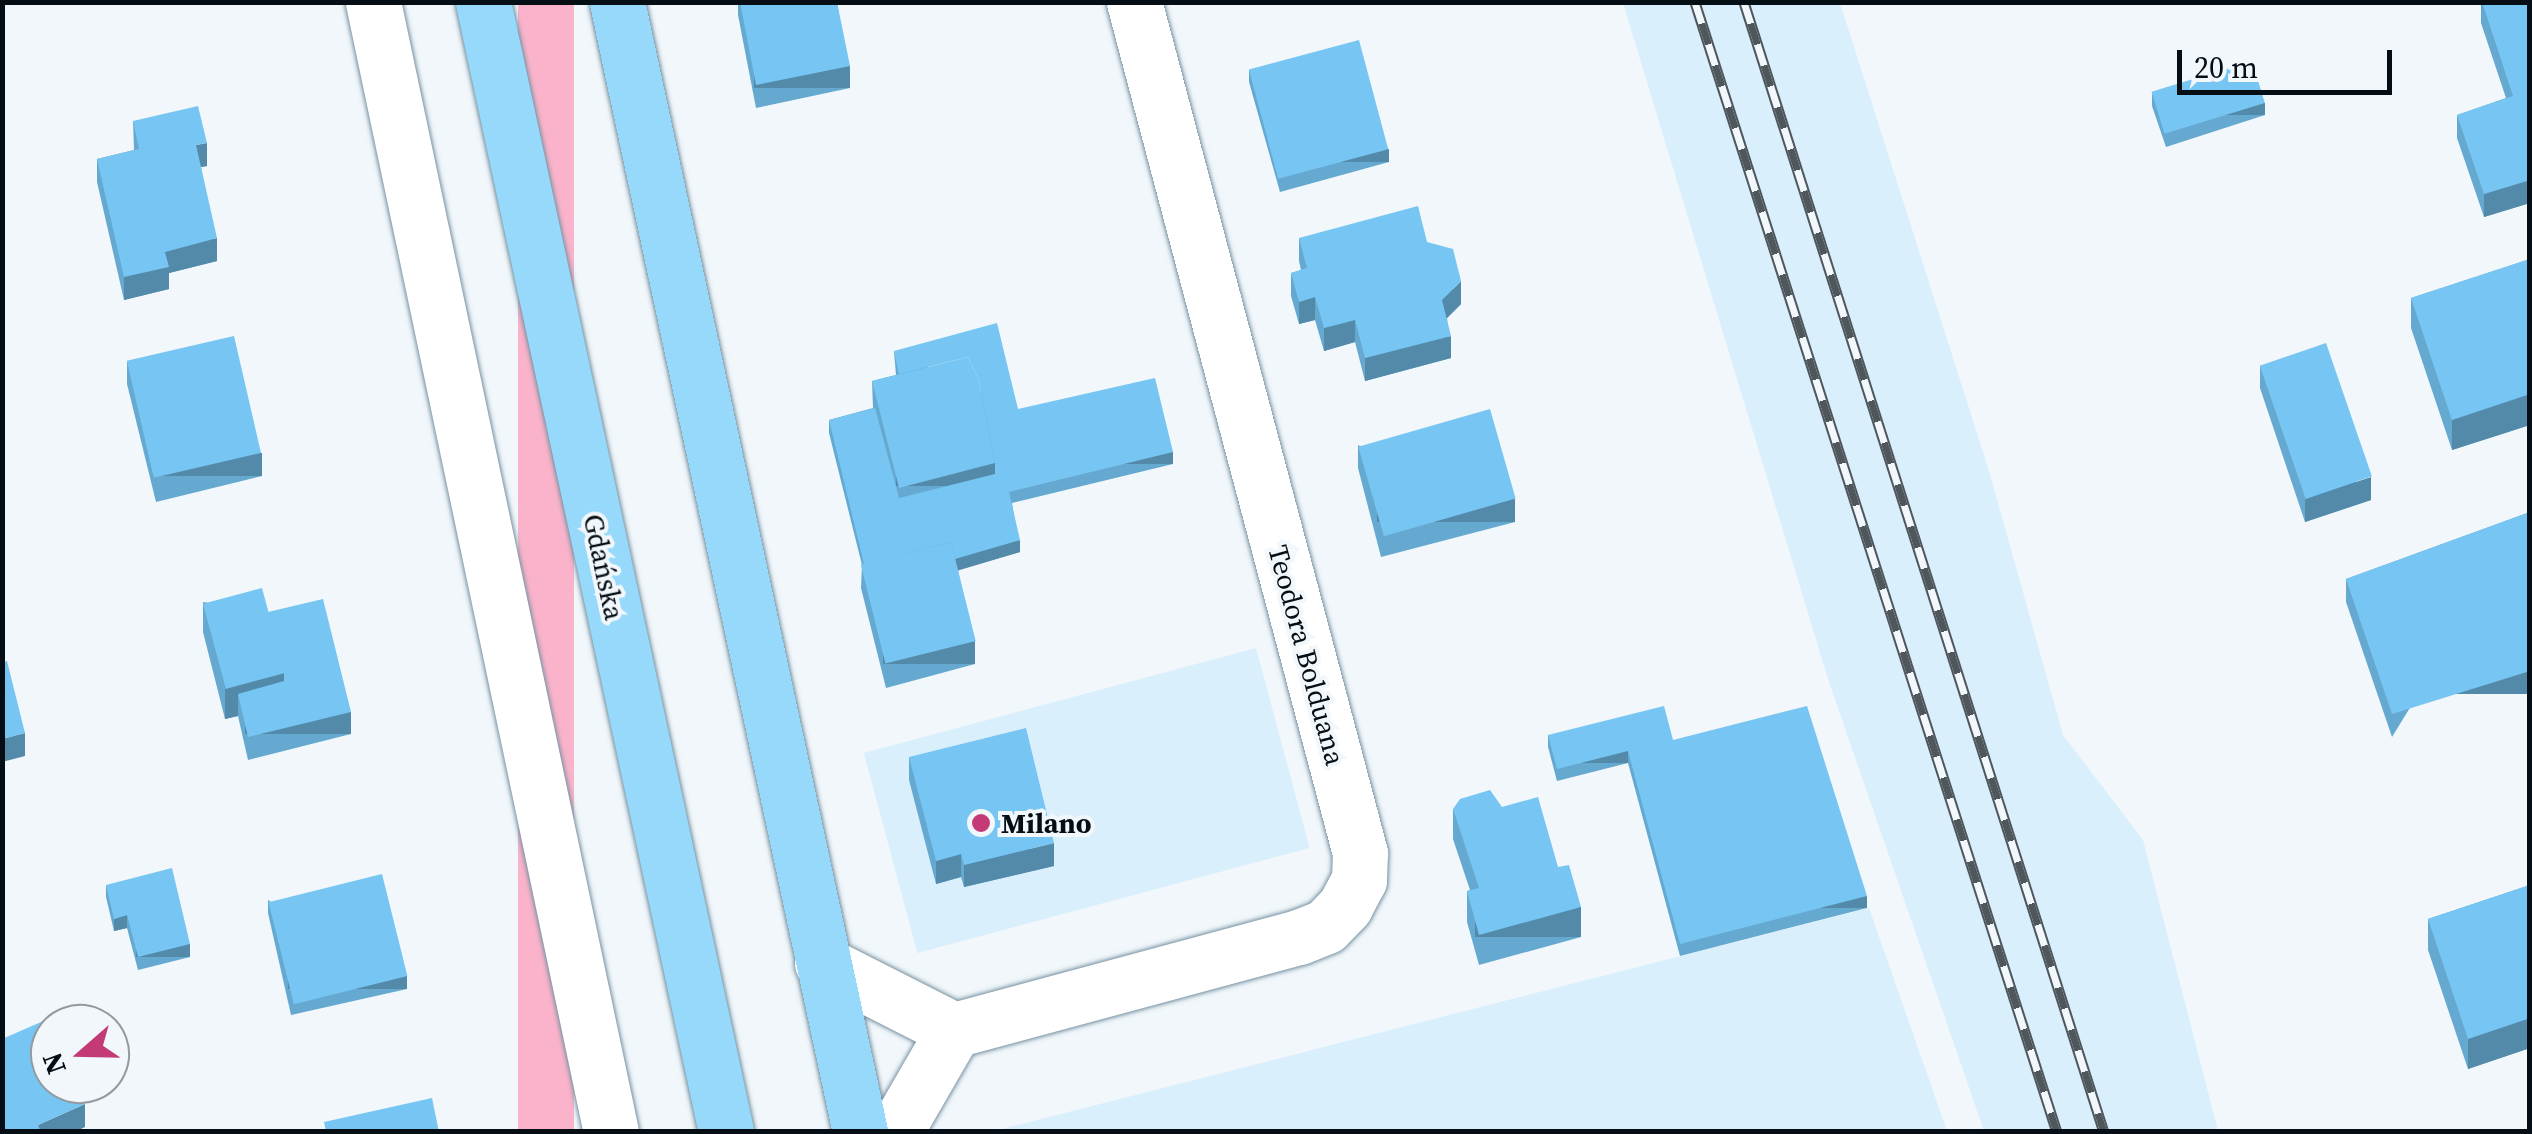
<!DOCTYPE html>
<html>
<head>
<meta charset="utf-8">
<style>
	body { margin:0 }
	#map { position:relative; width:2532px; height:1134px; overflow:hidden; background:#f1f7fb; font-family:"Source Serif 4",serif }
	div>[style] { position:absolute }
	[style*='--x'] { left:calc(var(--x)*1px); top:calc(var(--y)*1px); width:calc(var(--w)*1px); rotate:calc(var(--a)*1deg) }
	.built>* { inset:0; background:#d9effc; transform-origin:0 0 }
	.green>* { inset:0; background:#fab3cb; transform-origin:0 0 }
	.roads { filter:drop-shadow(0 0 2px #7792a1) drop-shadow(0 0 2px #7792a1) }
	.minor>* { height:55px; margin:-27.5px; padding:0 27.5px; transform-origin:27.5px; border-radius:27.5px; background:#fff }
	.major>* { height:55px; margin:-27.5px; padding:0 27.5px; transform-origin:27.5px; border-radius:27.5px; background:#97d9fb }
	.rail>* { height:11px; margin-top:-5.5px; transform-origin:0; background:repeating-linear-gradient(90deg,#f1f7fb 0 22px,#4f575d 0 44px); box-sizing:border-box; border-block:2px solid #4f575d }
	.wall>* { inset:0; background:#65a9d0 }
	.shaded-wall>* { inset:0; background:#538aa9; transform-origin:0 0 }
	.building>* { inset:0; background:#76c5f2; transform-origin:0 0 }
	.dots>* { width:28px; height:28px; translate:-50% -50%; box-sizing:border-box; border:5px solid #f1f7fb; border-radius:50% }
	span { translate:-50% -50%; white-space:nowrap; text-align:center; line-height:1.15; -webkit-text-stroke:8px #f1f7fb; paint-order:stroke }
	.street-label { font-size:28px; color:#050e14 }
	.poi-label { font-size:28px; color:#050e14; font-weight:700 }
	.left { translate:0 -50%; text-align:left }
	.frame { position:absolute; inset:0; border:5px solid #050e14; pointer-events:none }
	.north { position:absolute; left:30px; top:1004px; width:100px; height:100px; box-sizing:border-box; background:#f1f7fb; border:2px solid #939a9f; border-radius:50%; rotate:250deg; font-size:28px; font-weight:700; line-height:40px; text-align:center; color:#050e14 }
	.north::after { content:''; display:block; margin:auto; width:35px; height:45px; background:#c33a77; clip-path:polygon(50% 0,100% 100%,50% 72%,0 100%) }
	.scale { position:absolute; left:2177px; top:50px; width:215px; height:45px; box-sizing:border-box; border:5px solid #050e14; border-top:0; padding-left:12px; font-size:30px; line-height:35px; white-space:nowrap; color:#050e14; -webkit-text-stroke:8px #f1f7fb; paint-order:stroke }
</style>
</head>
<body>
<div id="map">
	<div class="built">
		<i style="clip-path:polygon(1623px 3px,1840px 3px,1989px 471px,2063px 735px,2143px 840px,2218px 1131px,1984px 1131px,1828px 679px)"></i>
		<i style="left:1256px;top:648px;width:207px;height:406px;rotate:75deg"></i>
		<i style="clip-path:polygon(1869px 908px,1947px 1131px,990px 1132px,1681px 956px)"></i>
	</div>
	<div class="green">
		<i style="left:518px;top:3px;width:56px;height:1153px"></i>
	</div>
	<div class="roads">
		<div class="minor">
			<i style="--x:373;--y:2;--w:1155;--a:78.11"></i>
			<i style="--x:822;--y:963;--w:148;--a:26.9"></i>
			<i style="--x:954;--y:1030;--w:357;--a:-15.1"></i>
			<i style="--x:1299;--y:937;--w:29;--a:-22"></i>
			<i style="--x:1326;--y:926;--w:28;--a:-46"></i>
			<i style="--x:1345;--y:906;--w:30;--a:-62"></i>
			<i style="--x:1359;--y:880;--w:27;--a:-88"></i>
			<i style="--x:1360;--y:853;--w:880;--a:-104.87"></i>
			<i style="--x:895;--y:1132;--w:118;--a:-60"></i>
		</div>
		<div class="major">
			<i style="--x:483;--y:2;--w:1156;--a:77.86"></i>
			<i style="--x:617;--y:2;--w:1156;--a:77.86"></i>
		</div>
	</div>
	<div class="rail">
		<i style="--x:1695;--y:2;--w:1187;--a:72.24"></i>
		<i style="--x:1744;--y:2;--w:1186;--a:72.33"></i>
	</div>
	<div class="wall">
		<i style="clip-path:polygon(738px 2px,837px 2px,850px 88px,756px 108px,738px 15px)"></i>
		<i style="clip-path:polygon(2481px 2px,2530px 2px,2530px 203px,2484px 217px,2457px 138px,2457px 115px,2506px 98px,2481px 23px)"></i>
		<i style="clip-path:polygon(1249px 70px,1389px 162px,1280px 192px,1249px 82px)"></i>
		<i style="clip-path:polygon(2152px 94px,2265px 115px,2166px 147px,2152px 106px)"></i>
		<i style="clip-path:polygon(133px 121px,207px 166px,201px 167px,217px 261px,169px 273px,169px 289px,124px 300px,97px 182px,97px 159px,134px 150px)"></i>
		<i style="clip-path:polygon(1299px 238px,1427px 242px,1461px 304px,1447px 318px,1451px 358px,1365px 381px,1355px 342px,1324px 351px,1315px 320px,1299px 324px,1291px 296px,1291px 273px,1301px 270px,1299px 261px)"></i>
		<i style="clip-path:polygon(2530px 259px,2530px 425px,2452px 450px,2411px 328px,2411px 298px)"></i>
		<i style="clip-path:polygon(894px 351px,1018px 409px,1173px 464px,1012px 503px,1020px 552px,958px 570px,975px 664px,886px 688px,861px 588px,862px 565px,829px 433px,829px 420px,873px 408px,872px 381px,896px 375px)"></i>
		<i style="clip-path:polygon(127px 361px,262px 476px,156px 502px,127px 384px)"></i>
		<i style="clip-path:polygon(2260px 365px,2371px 500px,2305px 522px,2260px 388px)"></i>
		<i style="clip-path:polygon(1358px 445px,1515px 522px,1381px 557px,1358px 468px)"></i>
		<i style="clip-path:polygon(2530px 512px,2392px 737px,2346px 602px,2346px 579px)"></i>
		<i style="clip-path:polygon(203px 602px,268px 612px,351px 734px,248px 760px,238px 716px,225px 719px,203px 632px)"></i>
		<i style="clip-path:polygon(1548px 735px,1673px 740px,1867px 908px,1680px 956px,1628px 763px,1557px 781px,1548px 747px)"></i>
		<i style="clip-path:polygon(909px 757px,1054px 866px,964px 887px,961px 877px,936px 884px,909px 780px)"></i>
		<i style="clip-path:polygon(1502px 807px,1558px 867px,1581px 937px,1479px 965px,1467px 922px,1467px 891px,1470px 890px,1453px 839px,1453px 809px)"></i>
		<i style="clip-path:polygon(106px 885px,190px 957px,138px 970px,127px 928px,114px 931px,106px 897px)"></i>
		<i style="clip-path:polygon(2530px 885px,2530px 1048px,2468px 1069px,2428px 950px,2428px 919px)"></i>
		<i style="clip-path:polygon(268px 900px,407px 989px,291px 1015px,268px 913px)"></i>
	</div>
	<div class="shaded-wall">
		<i style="left:850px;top:66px;width:22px;height:96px;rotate:90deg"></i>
		<i style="left:2265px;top:103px;width:12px;height:104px;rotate:90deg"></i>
		<i style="clip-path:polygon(207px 143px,207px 166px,196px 168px,196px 145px)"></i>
		<i style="left:1389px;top:149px;width:13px;height:113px;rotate:90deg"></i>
		<i style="clip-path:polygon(2530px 180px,2530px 203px,2484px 217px,2484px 194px)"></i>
		<i style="clip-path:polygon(217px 238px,217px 261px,169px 273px,169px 289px,124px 300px,124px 277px,165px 252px)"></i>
		<i style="clip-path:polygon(1461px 281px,1461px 304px,1442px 323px,1442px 300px)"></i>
		<i style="clip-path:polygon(1315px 297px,1315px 320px,1299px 324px,1299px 302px)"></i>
		<i style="clip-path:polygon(1355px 320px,1355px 342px,1324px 351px,1324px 328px)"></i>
		<i style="clip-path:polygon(1451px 336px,1451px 358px,1365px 381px,1365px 358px)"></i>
		<i style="clip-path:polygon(2530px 394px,2530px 425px,2452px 450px,2452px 420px)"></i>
		<i style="left:1173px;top:452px;width:12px;height:169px;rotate:90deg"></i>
		<i style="left:262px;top:453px;width:23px;height:109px;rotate:90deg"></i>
		<i style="left:995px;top:463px;width:23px;height:99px;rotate:90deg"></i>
		<i style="clip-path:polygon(2371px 477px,2371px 500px,2305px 522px,2305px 499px)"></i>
		<i style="left:1515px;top:499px;width:23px;height:138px;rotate:90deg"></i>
		<i style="clip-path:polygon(1020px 540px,1020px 552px,953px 572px,953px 559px)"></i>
		<i style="left:975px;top:641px;width:23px;height:92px;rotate:90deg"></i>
		<i style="left:2530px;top:671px;width:23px;height:145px;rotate:90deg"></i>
		<i style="clip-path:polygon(284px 673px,284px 704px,238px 694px,238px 716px,225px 719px,225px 689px)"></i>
		<i style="left:351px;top:712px;width:22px;height:106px;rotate:90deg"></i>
		<i style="clip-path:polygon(25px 733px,25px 756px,2px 762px,2px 739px)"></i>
		<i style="left:1628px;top:751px;width:12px;height:73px;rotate:90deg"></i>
		<i style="clip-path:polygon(1054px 843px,1054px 866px,964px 887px,964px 865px)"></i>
		<i style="clip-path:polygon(961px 854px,961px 877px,936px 884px,936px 861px)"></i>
		<i style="left:1867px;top:896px;width:12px;height:193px;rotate:90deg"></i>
		<i style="left:1581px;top:907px;width:30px;height:106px;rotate:90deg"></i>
		<i style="clip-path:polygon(127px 915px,127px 928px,114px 931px,114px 919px)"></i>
		<i style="left:190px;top:944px;width:13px;height:54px;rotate:90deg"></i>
		<i style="left:407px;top:976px;width:13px;height:119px;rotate:90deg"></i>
		<i style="clip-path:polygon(2530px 1018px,2530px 1048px,2468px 1069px,2468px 1039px)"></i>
		<i style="clip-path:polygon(85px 1104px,85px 1127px,75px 1132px,38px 1132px,38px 1125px)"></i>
	</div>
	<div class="building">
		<i style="clip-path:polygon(740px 2px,837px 2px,850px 66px,756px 85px)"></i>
		<i style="clip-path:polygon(2482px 2px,2530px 2px,2530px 180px,2484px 194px,2457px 115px,2513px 96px)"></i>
		<i style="left:1359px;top:40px;width:113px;height:114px;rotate:75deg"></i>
		<i style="left:2252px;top:61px;width:44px;height:105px;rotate:73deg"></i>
		<i style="clip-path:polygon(198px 106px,207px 143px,196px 145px,217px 238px,165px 252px,169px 267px,124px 277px,97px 159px,139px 149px,133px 121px)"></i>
		<i style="clip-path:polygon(1418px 206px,1427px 242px,1453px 249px,1461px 281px,1442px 300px,1451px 336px,1365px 358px,1355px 320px,1324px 328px,1315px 297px,1299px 302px,1291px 273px,1307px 268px,1299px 238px)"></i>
		<i style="clip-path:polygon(2530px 259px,2530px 394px,2452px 420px,2411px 298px)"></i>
		<i style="clip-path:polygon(997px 323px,1018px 409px,1155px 378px,1173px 452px,1009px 492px,1020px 540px,955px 559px,951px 542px,864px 564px,829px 420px,875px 408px,899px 498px,995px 474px,995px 463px,979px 381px,968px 357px,899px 374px,894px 351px)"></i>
		<i style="left:234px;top:336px;width:120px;height:110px;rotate:77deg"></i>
		<i style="left:2326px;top:343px;width:141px;height:70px;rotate:71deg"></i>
		<i style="clip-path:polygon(968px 357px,979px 381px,995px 463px,899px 488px,872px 381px)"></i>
		<i style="left:1490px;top:409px;width:93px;height:137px;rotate:74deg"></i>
		<i style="clip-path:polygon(2530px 512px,2530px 671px,2392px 714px,2346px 579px)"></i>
		<i style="left:951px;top:542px;width:102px;height:93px;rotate:76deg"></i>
		<i style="left:262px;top:588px;width:88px;height:61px;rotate:75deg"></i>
		<i style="clip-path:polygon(323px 599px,351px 712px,248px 737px,238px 694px,284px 681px,284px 673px,268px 612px)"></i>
		<i style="clip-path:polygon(7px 661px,25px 733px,2px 739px,2px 662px)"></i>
		<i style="clip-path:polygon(1664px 706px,1673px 740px,1807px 706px,1867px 896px,1680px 944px,1628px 751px,1557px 769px,1548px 735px)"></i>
		<i style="clip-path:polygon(1026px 728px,1054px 843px,964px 865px,961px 854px,936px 861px,909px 757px)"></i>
		<i style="clip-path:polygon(1490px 790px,1502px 807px,1538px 797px,1558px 867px,1569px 865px,1581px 907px,1479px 935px,1467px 891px,1479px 888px,1453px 809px,1460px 799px)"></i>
		<i style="clip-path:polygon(172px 868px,190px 944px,138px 957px,127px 915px,114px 919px,106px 885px)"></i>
		<i style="left:382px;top:874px;width:105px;height:117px;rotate:76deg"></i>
		<i style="clip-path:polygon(2530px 885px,2530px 1018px,2468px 1039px,2428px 919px)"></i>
		<i style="clip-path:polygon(48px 1019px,50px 1024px,50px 1084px,76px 1084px,85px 1104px,38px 1125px,41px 1132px,2px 1132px,2px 1039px)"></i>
		<i style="clip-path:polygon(432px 1098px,439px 1132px,326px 1132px,324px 1122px)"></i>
	</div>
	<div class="dots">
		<i style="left:981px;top:823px;background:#c33a77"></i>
	</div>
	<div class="street-label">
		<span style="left:604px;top:567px;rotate:78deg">Gdańska</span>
		<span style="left:1307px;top:655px;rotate:75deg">Teodora Bolduana</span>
	</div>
	<div class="poi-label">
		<span class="left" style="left:1001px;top:823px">Milano</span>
	</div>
	<div class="frame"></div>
	<div class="north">N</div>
	<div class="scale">20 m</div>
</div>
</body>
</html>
